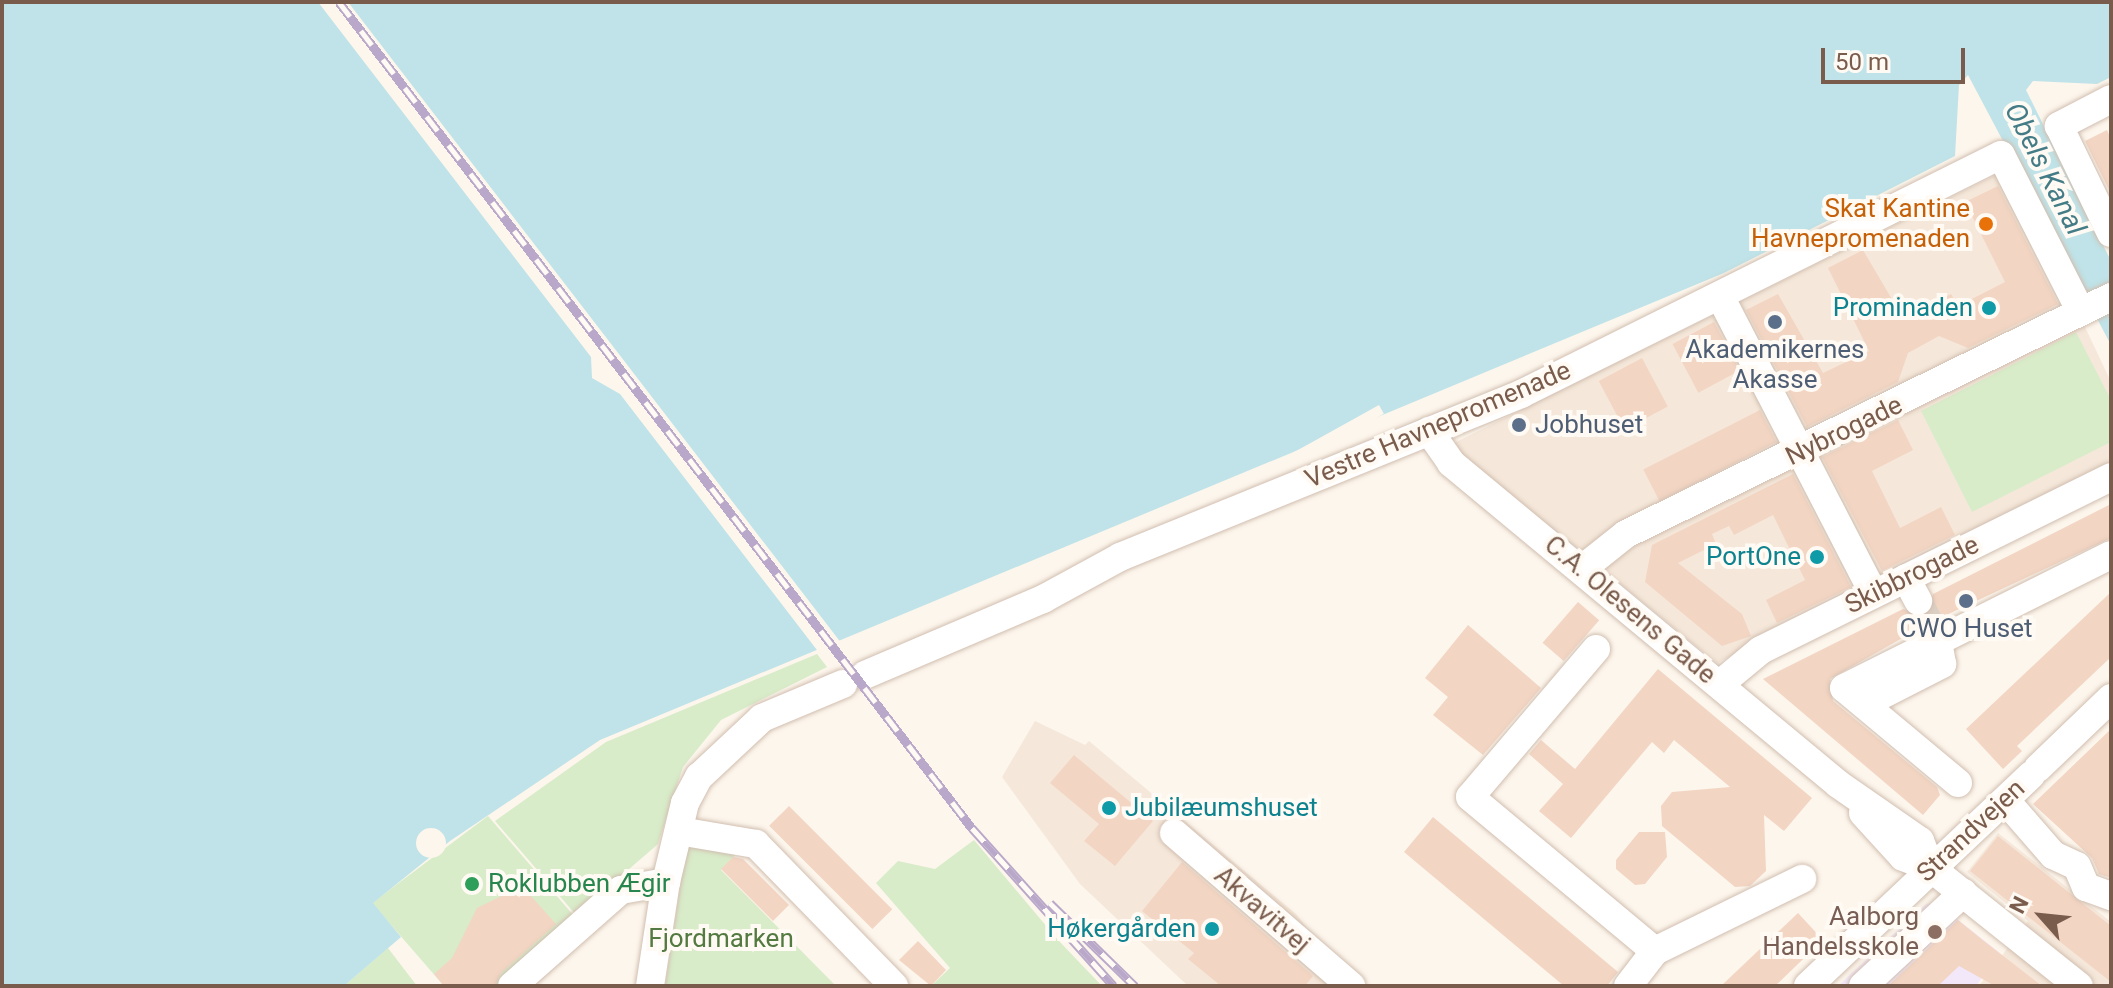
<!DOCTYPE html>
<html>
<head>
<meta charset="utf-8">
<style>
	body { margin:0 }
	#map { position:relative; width:2113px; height:988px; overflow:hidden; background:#fdf6ec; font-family:Roboto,sans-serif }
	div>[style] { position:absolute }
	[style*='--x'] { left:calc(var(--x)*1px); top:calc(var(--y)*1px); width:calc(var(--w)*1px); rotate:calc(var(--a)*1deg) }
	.residential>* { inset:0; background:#f5e8da }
	.education>* { inset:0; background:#f3e8fa }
	.green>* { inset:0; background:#d8ecc9 }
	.water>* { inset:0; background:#bfe3e8 }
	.pier>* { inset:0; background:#fdf6ec; transform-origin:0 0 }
	.round { border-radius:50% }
	.building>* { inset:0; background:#f3d5c3; transform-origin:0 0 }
	.minor-tunnel>* { height:28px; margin-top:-14px; transform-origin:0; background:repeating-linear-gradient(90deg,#dcd0c4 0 28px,transparent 0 42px) }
	.roads { filter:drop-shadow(0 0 2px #d1beb0) drop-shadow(0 0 2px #d1beb0) }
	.minor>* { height:28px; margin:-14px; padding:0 14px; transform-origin:14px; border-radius:14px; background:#fff }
	.rail>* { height:9px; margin-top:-4.5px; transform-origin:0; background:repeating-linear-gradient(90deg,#fffaf3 0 18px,#b9a8c9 0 36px); box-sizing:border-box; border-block:2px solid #b9a8c9 }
	.dots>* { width:22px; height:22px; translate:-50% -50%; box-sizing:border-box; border:4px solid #fffaf3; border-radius:50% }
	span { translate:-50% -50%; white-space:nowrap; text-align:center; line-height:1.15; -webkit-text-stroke:8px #fffaf3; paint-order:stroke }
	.food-label { font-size:26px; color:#c56008 }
	.right { translate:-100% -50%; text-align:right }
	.culture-label { font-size:26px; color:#0d838f }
	.left { translate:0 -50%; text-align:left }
	.service-label { font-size:26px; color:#4e5e75 }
	.street-label { font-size:26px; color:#7a5c4d }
	.leisure-label { font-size:26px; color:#27864d }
	.education-label { font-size:26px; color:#785e54 }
	.park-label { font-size:26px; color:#537a41 }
	.water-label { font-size:28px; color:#437c86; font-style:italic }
	.frame { position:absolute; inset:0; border:4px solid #7a5c4d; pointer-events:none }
	.north { position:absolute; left:2001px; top:876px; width:80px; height:80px; -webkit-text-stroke:6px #fffaf3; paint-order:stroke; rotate:297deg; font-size:22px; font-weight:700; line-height:32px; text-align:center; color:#7a5c4d }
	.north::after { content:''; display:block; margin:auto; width:28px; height:36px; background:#7a5c4d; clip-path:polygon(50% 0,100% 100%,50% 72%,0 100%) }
	.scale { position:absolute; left:1821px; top:48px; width:144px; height:36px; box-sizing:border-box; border:4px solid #7a5c4d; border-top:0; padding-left:10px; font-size:24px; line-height:28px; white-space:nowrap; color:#7a5c4d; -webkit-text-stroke:6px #fffaf3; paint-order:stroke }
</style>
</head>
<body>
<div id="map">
	<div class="residential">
		<i style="clip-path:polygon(2010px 168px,2111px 382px,2111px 466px,1717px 663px,1450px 445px)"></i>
		<i style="clip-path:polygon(1035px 721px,1085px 745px,1089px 741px,1296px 914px,1321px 946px,1368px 986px,1188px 986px,1080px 884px,1002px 777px)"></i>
		<i style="clip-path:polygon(1998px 833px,2111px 922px,2111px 986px,1979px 986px,2028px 921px,1967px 872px)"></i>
	</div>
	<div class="education">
		<i style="clip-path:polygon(1937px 903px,2000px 953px,1976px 986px,1838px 986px,1926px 904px)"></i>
	</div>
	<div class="green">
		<i style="clip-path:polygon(2076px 332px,2111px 400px,2111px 442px,1972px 512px,1921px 411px)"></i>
		<i style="clip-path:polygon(817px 654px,827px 667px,721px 720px,683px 767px,658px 844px,576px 915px,495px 821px,606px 742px)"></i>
		<i style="clip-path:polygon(488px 816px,574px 916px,497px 986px,444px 986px,372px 903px)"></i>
		<i style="clip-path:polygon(974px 840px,1058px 940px,1102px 986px,931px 986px,950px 968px,876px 883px,898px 861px,935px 869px)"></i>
		<i style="clip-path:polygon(692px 844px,737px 853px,721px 870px,836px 986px,665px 986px,686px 847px)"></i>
		<i style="clip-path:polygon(388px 948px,417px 986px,344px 986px)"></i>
	</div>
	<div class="water">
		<i style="clip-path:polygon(2px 2px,2111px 2px,2111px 77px,2097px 84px,2033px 81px,2026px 90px,2111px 261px,2111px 345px,1968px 75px,1959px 85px,1955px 156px,1724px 273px,600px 740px,450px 841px,373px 903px,401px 937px,344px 986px,2px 986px)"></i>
	</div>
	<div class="pier">
		<i style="clip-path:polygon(318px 2px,348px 2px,842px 644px,820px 654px,620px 394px,592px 378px,591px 357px)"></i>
		<i style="left:1379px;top:405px;width:10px;height:336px;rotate:61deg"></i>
		<i class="round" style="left:416px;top:828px;width:30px;height:30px"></i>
	</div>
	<div class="building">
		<i style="clip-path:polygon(2107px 130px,2111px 139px,2111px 194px,2085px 141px)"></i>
		<i style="clip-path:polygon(1998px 186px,2058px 304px,1968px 348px,1939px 336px,1908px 353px,1898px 382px,1807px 427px,1746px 310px,1778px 294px,1823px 373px,1869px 351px,1828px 268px,1863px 250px,1903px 318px,1951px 294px,1958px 306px,2005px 282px,1965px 202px)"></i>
		<i style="left:1714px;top:322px;width:55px;height:47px;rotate:62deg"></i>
		<i style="left:1642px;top:358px;width:55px;height:49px;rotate:62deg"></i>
		<i style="left:1760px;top:410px;width:36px;height:131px;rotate:63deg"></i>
		<i style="clip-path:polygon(1898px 420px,1913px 450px,1872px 471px,1900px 528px,1941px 507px,1955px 535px,1882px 571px,1822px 457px)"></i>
		<i style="clip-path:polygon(1793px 474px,1851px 587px,1777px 623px,1766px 600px,1805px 580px,1773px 515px,1734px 535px,1729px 526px,1712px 534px,1716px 544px,1678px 563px,1742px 614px,1751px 636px,1722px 646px,1645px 582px,1652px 545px)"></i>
		<i style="clip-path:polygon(2111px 504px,2111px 538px,1927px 624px,1830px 679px,1833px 701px,1937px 787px,1940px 795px,1923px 815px,1763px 679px,1903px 609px,1925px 616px,1933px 594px)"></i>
		<i style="clip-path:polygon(2111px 592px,2111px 657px,2017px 746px,2022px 751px,2003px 769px,1966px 729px)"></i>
		<i style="left:1578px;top:602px;width:28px;height:54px;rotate:41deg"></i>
		<i style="clip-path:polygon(1468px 625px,1541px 688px,1483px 755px,1433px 715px,1448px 697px,1425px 678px)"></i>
		<i style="clip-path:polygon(1658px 669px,1812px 798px,1784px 831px,1764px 815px,1766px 871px,1750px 886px,1735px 887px,1662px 826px,1661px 806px,1672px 792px,1730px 787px,1674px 740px,1664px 753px,1652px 742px,1571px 838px,1539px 811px,1563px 784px,1529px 754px,1541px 740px,1575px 769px)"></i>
		<i style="clip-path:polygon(2111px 729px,2111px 878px,2099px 874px,2092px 858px,2033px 804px)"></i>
		<i style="clip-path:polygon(1074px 755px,1153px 821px,1115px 866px,1084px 841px,1099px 824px,1050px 783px)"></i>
		<i style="left:789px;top:806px;width:146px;height:28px;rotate:45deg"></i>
		<i style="clip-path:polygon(1433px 817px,1618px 972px,1607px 986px,1564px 986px,1404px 852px)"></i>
		<i style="clip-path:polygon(1639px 832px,1665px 832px,1667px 857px,1645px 884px,1635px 885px,1616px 869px,1616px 860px)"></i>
		<i style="clip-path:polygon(1998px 836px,2111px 926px,2111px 982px,1970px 871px)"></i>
		<i style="clip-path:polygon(733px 857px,743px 859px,789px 905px,773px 921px,721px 869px)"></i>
		<i style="clip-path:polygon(1182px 862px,1313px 976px,1305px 986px,1221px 986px,1188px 959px,1194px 953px,1142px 911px)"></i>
		<i style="clip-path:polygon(522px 886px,556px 924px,501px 973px,495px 986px,444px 986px,434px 974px,452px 958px,477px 908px)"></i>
		<i style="clip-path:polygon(1798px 913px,1823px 940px,1775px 986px,1721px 986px)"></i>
		<i style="clip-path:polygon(1958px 920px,1984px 941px,2042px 986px,1995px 986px,1959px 966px,1938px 986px,1888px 986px)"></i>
		<i style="clip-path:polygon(918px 941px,946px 970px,931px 986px,899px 960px)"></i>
	</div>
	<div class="minor-tunnel">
		<i style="--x:1918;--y:601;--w:41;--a:62.2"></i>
	</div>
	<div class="roads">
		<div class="minor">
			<i style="--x:2111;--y:99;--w:59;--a:152.6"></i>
			<i style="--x:2059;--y:126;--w:119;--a:64.1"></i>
			<i style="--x:1720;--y:296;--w:335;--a:62.7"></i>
			<i style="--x:1429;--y:431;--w:39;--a:55"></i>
			<i style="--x:1451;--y:463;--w:503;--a:39.67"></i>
			<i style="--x:1838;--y:784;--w:100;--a:34.8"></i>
			<i style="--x:1920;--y:841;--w:29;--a:68"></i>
			<i style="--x:1582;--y:569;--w:56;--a:-38.5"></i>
			<i style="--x:1626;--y:534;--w:540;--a:-26.04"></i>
			<i style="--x:1906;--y:578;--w:26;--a:62"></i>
			<i style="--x:1596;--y:649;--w:194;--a:130.4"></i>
			<i style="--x:1470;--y:797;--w:241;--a:39.8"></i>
			<i style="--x:865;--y:675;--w:194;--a:-23.1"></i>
			<i style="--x:1043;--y:599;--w:88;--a:-28.6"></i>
			<i style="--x:1120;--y:557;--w:433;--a:-22.1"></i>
			<i style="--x:1521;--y:394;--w:536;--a:-26.47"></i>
			<i style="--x:2001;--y:155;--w:176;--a:63"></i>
			<i style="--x:1720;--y:684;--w:53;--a:-39.7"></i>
			<i style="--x:1761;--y:650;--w:390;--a:-26.3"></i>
			<i style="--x:1864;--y:704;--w:88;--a:-27.1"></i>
			<i style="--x:1942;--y:664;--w:27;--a:-100"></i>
			<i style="--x:2038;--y:768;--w:101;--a:-43.8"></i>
			<i style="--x:1958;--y:783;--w:148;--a:-140.2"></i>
			<i style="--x:1844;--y:688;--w:298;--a:-26.5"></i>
			<i style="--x:2013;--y:809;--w:61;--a:49"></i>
			<i style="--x:2053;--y:855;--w:26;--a:25"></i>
			<i style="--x:2077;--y:866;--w:23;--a:67"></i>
			<i style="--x:2086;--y:887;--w:27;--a:20"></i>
			<i style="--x:1863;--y:813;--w:59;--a:47.7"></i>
			<i style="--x:1903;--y:857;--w:30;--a:21"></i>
			<i style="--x:1931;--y:868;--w:189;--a:38.6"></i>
			<i style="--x:679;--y:831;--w:78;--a:9.6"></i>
			<i style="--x:756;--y:844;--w:198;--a:45.8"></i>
			<i style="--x:1174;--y:833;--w:234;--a:40.8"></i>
			<i style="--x:512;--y:986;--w:145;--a:-41.4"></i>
			<i style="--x:621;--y:890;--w:46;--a:-10.1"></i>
			<i style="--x:650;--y:986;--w:105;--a:-81.3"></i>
			<i style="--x:666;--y:882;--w:81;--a:-76.5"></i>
			<i style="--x:685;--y:803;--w:30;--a:-62"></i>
			<i style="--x:699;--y:777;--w:86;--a:-43.1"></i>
			<i style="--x:762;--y:718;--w:88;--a:-22.8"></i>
			<i style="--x:1628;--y:986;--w:44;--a:-52.4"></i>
			<i style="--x:1655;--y:951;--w:164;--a:-26.1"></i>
			<i style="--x:1808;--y:986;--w:307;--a:-43.4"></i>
			<i style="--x:1863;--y:986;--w:137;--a:-42.9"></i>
		</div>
	</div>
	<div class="rail">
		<i style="--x:339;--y:2;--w:1041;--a:52.54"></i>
		<i style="--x:972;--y:828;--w:212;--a:48.1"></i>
		<i style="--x:1050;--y:903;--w:119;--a:44.3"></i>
	</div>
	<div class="dots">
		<i style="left:1986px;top:224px;background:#e8710a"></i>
		<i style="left:1989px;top:308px;background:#0f9aa8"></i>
		<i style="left:1775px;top:322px;background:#5c6f8a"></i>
		<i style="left:1519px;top:425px;background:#5c6f8a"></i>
		<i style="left:1817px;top:557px;background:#0f9aa8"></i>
		<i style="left:1966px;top:601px;background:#5c6f8a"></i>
		<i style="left:1109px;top:808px;background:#0f9aa8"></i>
		<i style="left:472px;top:884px;background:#2e9e5b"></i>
		<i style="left:1212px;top:929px;background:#0f9aa8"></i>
		<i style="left:1935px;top:932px;background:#8d6e63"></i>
	</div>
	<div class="food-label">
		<span class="right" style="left:1970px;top:224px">Skat Kantine<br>Havnepromenaden</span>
	</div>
	<div class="culture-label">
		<span class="right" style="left:1973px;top:308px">Prominaden</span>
		<span class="right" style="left:1801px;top:557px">PortOne</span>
		<span class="left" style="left:1125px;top:808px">Jubilæumshuset</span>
		<span class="right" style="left:1196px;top:929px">Høkergården</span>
	</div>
	<div class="service-label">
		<span style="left:1775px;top:365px">Akademikernes<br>Akasse</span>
		<span class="left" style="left:1535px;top:425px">Jobhuset</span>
		<span style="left:1966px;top:629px">CWO Huset</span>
	</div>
	<div class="street-label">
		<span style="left:1438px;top:425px;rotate:-23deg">Vestre Havnepromenade</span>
		<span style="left:1844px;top:431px;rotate:-26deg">Nybrogade</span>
		<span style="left:1912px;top:575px;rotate:-26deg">Skibbrogade</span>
		<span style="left:1630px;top:610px;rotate:40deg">C.A. Olesens Gade</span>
		<span style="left:1971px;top:831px;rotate:-43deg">Strandvejen</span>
		<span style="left:1262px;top:910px;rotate:41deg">Akvavitvej</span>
	</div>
	<div class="leisure-label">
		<span class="left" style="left:488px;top:884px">Roklubben Ægir</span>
	</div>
	<div class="education-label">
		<span class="right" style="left:1919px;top:932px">Aalborg<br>Handelsskole</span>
	</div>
	<div class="park-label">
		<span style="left:721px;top:939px">Fjordmarken</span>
	</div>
	<div class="water-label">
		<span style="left:2045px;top:169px;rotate:63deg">Obels Kanal</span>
	</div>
	<div class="frame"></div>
	<div class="north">N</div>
	<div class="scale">50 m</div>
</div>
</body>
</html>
